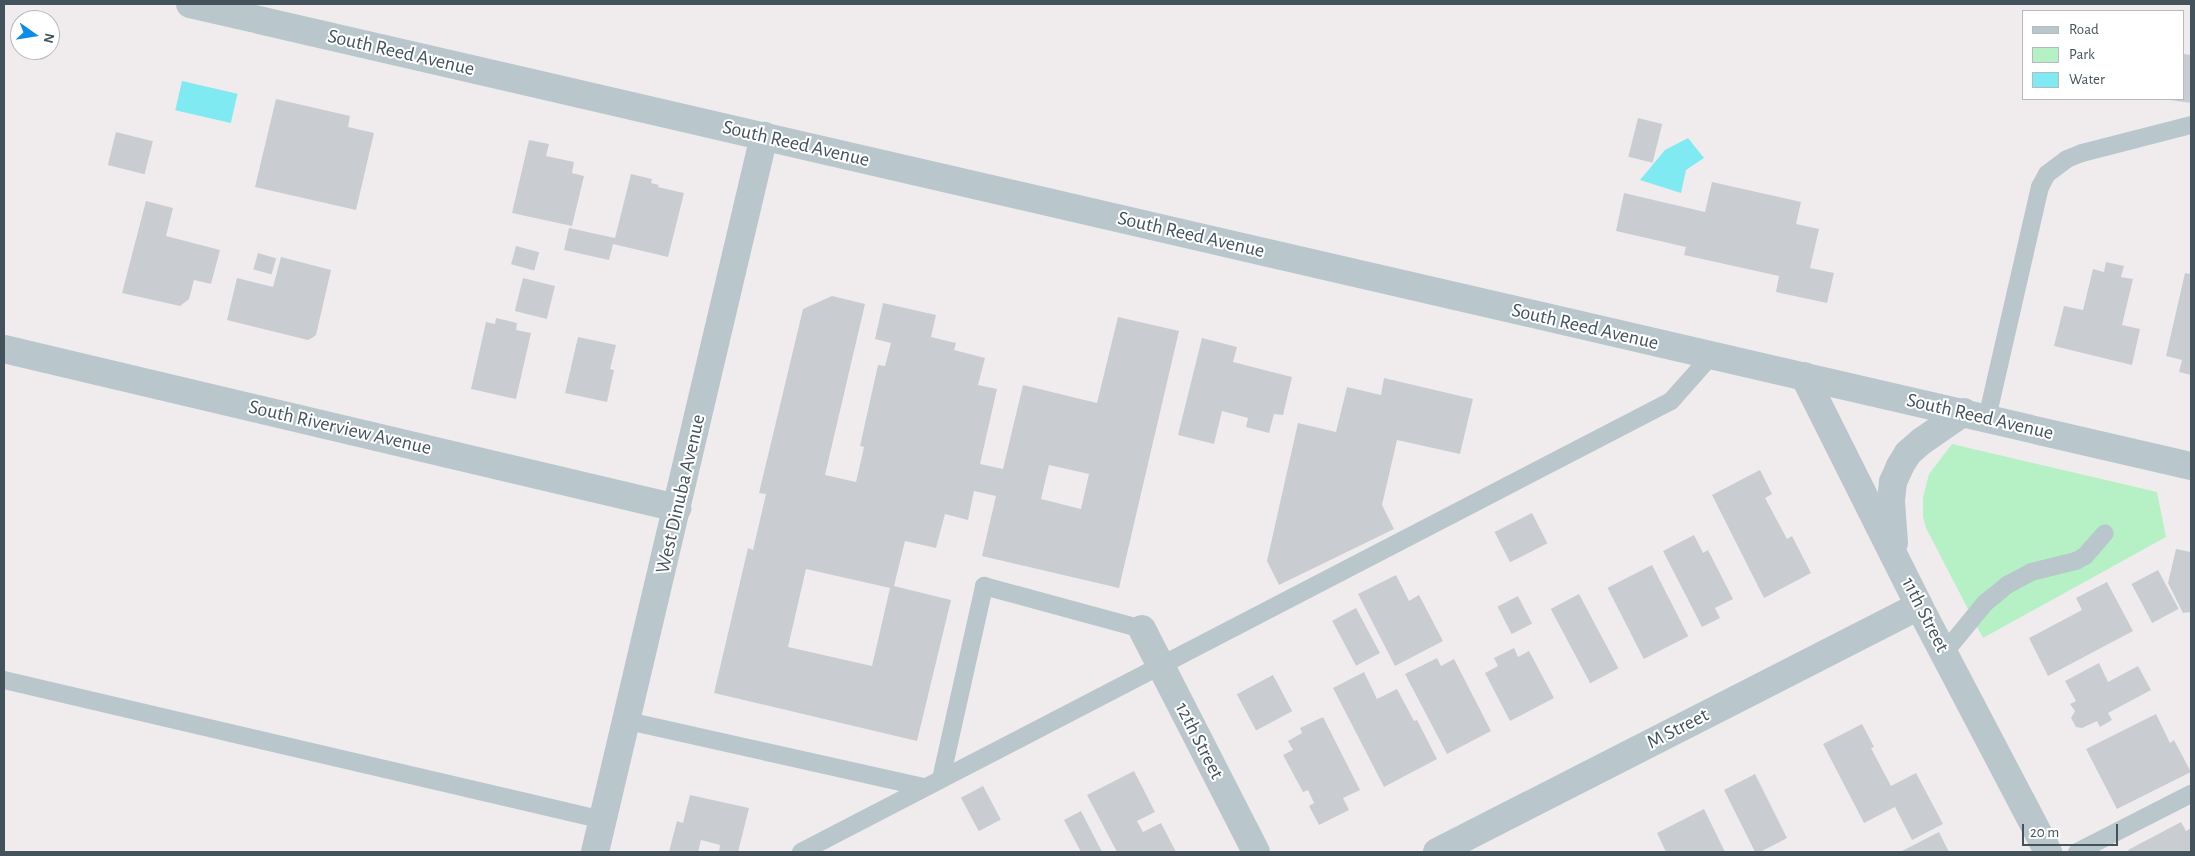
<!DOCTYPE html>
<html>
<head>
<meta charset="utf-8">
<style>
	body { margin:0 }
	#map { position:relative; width:2195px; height:856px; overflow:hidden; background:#f0eced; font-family:"Alegreya Sans",sans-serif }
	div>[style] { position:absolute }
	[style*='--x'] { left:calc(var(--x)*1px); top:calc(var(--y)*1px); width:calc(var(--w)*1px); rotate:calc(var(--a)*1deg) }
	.green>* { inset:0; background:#b6f1c5 }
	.water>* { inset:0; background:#80eaf2; transform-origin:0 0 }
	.building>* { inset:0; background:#c9cdd2; transform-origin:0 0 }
	.service>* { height:18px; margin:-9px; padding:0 9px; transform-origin:9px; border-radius:9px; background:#b9c7cd }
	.minor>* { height:28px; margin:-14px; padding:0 14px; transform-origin:14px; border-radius:14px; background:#b9c7cd }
	.tertiary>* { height:28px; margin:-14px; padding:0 14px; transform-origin:14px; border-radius:14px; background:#b9c7cd }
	span { translate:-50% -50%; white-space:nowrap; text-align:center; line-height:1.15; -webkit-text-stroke:4px #fff; paint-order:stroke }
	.street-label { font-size:20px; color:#44535b }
	.frame { position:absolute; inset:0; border:5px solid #44535b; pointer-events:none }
	.legend { position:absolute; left:2022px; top:10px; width:162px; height:90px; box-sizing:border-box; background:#fff; border:1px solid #b4babd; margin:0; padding:6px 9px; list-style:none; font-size:15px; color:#44535b }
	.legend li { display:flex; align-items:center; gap:10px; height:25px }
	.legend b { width:25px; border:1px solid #b4babd }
	.north { position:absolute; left:10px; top:10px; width:50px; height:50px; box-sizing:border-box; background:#fff; border:1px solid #b4babd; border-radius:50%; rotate:103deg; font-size:14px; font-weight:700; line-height:20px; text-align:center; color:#44535b }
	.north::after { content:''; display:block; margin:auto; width:18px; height:22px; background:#0c8cea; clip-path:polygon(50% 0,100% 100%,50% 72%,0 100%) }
	.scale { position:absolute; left:2022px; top:824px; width:96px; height:22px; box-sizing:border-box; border:2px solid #44535b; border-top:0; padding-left:6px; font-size:15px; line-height:18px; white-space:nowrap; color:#44535b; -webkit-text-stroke:4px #fff; paint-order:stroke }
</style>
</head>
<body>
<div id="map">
	<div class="green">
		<i style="clip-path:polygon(1952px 444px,2157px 492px,2166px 537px,1983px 638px,1926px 528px,1923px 517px,1923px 497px,1929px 474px)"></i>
	</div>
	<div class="water">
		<i style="left:182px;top:81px;width:57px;height:30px;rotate:13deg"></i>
		<i style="clip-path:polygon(1688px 138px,1704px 158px,1686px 170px,1681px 193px,1640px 180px,1665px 150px)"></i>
	</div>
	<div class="building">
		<i style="clip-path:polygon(2184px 54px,2191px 55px,2191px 103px,2170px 100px,2184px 99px)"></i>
		<i style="clip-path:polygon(276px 99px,350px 116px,348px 127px,374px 133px,356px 210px,255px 187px)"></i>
		<i style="left:1638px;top:118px;width:25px;height:40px;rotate:14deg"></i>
		<i style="left:116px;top:132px;width:38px;height:34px;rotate:14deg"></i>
		<i style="clip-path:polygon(529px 140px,549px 144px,546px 156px,574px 162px,572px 173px,584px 176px,572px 226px,512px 213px)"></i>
		<i style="clip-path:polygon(631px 174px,652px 179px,651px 183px,659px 185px,658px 187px,684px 193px,668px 257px,613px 244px,609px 260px,564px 250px,569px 228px,615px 238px)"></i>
		<i style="clip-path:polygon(1712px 182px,1801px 202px,1796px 224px,1819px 229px,1810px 268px,1834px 273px,1827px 303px,1776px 292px,1779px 276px,1684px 255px,1686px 247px,1616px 231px,1624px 193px,1705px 212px)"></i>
		<i style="clip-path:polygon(146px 201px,173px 208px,166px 236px,220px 250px,211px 284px,194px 280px,189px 299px,180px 306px,122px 293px)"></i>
		<i style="left:516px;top:246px;width:24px;height:19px;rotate:15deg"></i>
		<i style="left:258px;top:253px;width:19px;height:17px;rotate:16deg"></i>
		<i style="clip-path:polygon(281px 257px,331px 270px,316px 335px,312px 338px,308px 340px,227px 320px,237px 278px,273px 287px)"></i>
		<i style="clip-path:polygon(2106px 262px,2124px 266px,2121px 277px,2133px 279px,2122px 325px,2140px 329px,2132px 365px,2054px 346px,2064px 306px,2083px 310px,2093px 269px,2104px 272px)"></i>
		<i style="clip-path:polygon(2185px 273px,2191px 274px,2191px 375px,2179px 372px,2182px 360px,2166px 356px)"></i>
		<i style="left:523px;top:278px;width:33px;height:34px;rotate:14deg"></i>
		<i style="clip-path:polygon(evenodd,832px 296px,865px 304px,825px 475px,856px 482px,864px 447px,860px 446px,878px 365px,885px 366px,891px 343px,875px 339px,883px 303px,936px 315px,931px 337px,956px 343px,954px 350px,985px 358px,978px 385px,997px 389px,980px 464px,1003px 469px,1023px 385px,1097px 403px,1118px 317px,1179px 331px,1119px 588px,982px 556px,996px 496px,974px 491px,968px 520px,945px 514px,936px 548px,905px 541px,894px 586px,951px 600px,917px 741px,714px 693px,748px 548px,753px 550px,766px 494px,759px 493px,803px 309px,832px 296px,1049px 465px,1089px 474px,1081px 509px,1041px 499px,1049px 465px,832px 296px,806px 569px,890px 588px,872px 666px,788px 647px,806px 569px)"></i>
		<i style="clip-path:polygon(496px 318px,517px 323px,516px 330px,531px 333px,516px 399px,471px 389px,486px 322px,495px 324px)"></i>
		<i style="clip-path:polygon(578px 337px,616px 345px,610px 369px,614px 370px,607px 402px,565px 393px)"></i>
		<i style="clip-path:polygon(1202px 338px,1237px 347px,1233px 362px,1292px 377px,1283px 415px,1274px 414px,1269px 433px,1246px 427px,1248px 418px,1222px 411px,1214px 444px,1178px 435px)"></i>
		<i style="clip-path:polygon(1384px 378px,1473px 399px,1460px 454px,1397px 440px,1382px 505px,1394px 529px,1279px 585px,1267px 561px,1298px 423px,1336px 432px,1347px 387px,1381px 395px)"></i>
		<i style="clip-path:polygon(1760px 470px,1772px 494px,1765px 498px,1787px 539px,1792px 536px,1811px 573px,1764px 598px,1712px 495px)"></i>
		<i style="left:1532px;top:513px;width:34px;height:42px;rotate:63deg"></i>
		<i style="clip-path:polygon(1694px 535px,1703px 553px,1708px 550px,1733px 599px,1715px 608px,1720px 618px,1702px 627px,1663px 551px)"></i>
		<i style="clip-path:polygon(2176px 549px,2191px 552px,2191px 612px,2183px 613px,2168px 583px)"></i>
		<i style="left:1652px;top:565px;width:80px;height:50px;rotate:63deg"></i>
		<i style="left:2158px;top:570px;width:44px;height:30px;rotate:62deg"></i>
		<i style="clip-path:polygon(1396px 575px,1409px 601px,1419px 595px,1443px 641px,1395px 666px,1358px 594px)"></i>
		<i style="clip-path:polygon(2107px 582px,2133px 631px,2048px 676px,2029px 638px,2082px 610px,2076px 598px)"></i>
		<i style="left:1579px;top:594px;width:84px;height:32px;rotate:62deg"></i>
		<i style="left:1518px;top:596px;width:31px;height:23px;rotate:63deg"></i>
		<i style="left:1356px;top:608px;width:51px;height:27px;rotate:62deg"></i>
		<i style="clip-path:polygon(1514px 648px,1518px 657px,1529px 651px,1554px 698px,1510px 721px,1485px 673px,1498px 666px,1494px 658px)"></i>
		<i style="clip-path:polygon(1437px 658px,1441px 666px,1454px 659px,1491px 731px,1447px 754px,1405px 674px)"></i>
		<i style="clip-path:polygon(2099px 663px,2108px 682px,2138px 666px,2151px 690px,2108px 713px,2112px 720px,2100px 727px,2097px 721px,2082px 728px,2076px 727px,2071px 718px,2075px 711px,2070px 704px,2076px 701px,2065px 681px)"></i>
		<i style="clip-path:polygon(1364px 672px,1377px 699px,1397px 689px,1414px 721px,1417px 720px,1437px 759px,1384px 787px,1333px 688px)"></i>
		<i style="left:1273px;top:675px;width:41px;height:41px;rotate:62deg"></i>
		<i style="clip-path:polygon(2156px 714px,2170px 743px,2174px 740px,2191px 772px,2117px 809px,2086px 749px)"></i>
		<i style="clip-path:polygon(1323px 717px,1360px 790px,1343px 798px,1349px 810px,1319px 825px,1309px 806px,1314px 803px,1308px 790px,1303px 792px,1283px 755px,1293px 750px,1288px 741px,1302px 733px,1300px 728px)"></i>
		<i style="clip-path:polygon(1862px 724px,1874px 747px,1871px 748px,1891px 786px,1916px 773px,1943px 824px,1912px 840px,1895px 807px,1864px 823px,1823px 744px)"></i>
		<i style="clip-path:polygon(1134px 771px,1155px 812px,1137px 821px,1143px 832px,1161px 823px,1176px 852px,1117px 852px,1087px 795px)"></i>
		<i style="clip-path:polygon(1755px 774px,1787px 838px,1760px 852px,1755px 852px,1724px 790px)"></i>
		<i style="left:983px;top:786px;width:38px;height:25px;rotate:62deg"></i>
		<i style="clip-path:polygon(690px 795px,749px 808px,738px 852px,719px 852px,720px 845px,701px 840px,698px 852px,669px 852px,677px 821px,683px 823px)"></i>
		<i style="clip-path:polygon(1704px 809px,1725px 852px,1666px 852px,1657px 833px)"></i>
		<i style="clip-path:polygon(1081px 811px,1102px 852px,1081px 852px,1064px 820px)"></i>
		<i style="clip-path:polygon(2181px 822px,2186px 831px,2191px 828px,2191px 852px,2130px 852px,2128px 850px)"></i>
		<i style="clip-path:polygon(1939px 832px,1949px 852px,1900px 852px)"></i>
	</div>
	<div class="service">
		<i style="--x:1987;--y:418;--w:237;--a:-77.1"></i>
		<i style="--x:2040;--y:187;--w:15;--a:-62"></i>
		<i style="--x:2047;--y:174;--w:25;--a:-37"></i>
		<i style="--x:2067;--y:159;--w:16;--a:-22"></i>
		<i style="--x:2082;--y:153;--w:113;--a:-14.4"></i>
		<i style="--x:1944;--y:653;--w:65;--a:-50.6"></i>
		<i style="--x:1985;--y:603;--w:28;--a:-39"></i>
		<i style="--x:2007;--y:585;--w:27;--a:-28"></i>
		<i style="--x:2031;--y:572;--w:46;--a:-13.7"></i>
		<i style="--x:2076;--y:561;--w:10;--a:-29"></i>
		<i style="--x:2085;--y:556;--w:30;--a:-49"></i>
		<i style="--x:4;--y:680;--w:615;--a:13.16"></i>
		<i style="--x:628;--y:721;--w:303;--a:12.6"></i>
		<i style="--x:941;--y:779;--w:198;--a:-77.4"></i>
		<i style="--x:984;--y:586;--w:164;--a:15.2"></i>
		<i style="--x:801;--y:852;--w:980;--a:-27.4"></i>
		<i style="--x:1671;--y:401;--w:60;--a:-48.4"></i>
		<i style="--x:2077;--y:852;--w:128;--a:-27"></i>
	</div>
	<div class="minor">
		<i style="--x:4;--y:349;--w:692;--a:13.29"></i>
		<i style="--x:1142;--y:629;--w:250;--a:62.9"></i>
		<i style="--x:1437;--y:852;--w:541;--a:-27.04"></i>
	</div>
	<div class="tertiary">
		<i style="--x:190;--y:4;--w:2054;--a:13"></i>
		<i style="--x:1804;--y:376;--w:257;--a:63.4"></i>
		<i style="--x:1919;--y:606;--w:278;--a:62.3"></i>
		<i style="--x:1894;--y:543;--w:42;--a:-94.1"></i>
		<i style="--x:1891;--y:501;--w:19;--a:-84"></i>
		<i style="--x:1893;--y:482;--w:17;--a:-66"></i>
		<i style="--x:1900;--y:466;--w:15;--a:-58"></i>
		<i style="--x:1908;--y:453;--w:18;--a:-41"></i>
		<i style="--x:1922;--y:441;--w:51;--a:-34.6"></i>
		<i style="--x:595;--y:852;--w:736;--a:-76.72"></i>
	</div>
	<div class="street-label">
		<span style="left:401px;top:53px;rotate:13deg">South Reed Avenue</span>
		<span style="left:796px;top:144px;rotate:13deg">South Reed Avenue</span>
		<span style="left:1191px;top:235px;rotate:13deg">South Reed Avenue</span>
		<span style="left:1585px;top:327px;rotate:13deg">South Reed Avenue</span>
		<span style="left:1980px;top:417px;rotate:13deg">South Reed Avenue</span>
		<span style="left:340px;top:428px;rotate:13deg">South Riverview Avenue</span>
		<span style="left:681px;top:494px;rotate:-77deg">West Dinuba Avenue</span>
		<span style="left:1925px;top:615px;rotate:63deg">11th Street</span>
		<span style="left:1678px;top:729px;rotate:-27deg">M Street</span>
		<span style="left:1199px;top:741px;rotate:63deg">12th Street</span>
	</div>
	<div class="frame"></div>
	<ul class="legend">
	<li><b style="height:6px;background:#b9c7cd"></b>Road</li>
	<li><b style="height:14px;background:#b6f1c5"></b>Park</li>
	<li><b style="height:14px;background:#80eaf2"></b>Water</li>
	</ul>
	<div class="north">N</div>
	<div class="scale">20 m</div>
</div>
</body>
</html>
